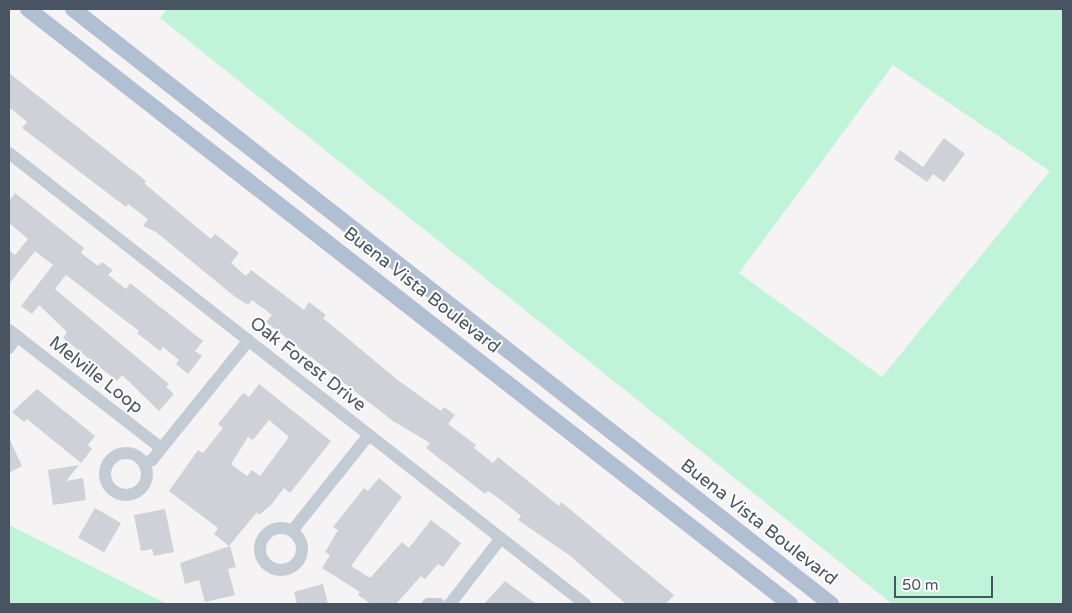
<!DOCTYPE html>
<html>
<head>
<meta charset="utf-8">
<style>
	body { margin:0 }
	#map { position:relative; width:1072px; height:613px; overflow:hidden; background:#f5f3f3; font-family:"Varela Round",sans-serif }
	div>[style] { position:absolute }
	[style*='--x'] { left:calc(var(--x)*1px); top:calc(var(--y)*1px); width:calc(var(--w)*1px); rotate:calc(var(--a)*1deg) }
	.green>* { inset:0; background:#c0f4d8 }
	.building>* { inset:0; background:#cfd1d8; transform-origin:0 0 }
	.minor>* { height:12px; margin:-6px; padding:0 6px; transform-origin:6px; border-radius:6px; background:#c3ccd5 }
	.minor>.ring { margin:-6px; padding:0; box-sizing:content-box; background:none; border:12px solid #c3ccd5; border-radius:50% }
	.major>* { height:16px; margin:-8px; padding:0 8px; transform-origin:8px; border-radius:8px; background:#b1bfd3 }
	span { translate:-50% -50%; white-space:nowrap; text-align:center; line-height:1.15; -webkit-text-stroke:4px #fff; paint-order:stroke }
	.street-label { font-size:18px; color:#485462 }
	.frame { position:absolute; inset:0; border:10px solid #485462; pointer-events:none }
	.scale { position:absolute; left:894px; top:576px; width:99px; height:22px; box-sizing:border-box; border:2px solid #485462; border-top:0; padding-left:6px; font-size:15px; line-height:18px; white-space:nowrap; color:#485462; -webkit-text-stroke:4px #fff; paint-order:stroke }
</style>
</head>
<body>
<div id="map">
	<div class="green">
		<i style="clip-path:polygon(evenodd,167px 9px,1063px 9px,1063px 604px,892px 604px,160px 18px,167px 9px,893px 65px,1050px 171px,882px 377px,739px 273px,893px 65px)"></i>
		<i style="clip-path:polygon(9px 525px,167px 604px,9px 604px)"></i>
	</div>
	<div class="building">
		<i style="clip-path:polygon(9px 73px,146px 181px,144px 183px,211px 239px,215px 234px,239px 253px,231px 263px,246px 276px,251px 270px,304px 310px,309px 302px,326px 315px,323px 318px,399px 381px,441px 411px,444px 407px,455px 415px,448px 424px,476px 445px,474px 448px,493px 463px,498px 457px,559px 506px,561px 502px,674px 595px,666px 604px,626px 604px,569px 555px,518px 520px,521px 516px,501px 500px,488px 491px,485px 494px,426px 448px,430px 443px,393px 421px,266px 322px,272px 315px,252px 300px,248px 305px,234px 296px,156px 232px,143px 226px,148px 219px,128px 204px,126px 207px,22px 128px,27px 122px,9px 107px)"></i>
		<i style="clip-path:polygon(944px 138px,965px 154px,944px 182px,933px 174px,927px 182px,894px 159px,900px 150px,923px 167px)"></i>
		<i style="clip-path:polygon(15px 193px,84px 248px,81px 253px,98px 266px,102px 262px,113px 270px,108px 275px,126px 289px,130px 283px,203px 341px,195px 351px,202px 356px,188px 374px,176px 364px,179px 360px,163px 347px,160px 351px,137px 333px,139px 331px,66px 275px,55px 289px,169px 384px,166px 387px,174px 394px,159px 411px,122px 375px,117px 381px,63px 338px,67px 332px,39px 305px,32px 314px,21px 306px,53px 265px,35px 251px,9px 284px,9px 250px,15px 255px,28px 239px,9px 223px,9px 201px)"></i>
		<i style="clip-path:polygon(evenodd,259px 384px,331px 441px,290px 493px,284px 488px,272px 504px,259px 515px,257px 512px,229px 546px,214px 534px,218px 528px,169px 491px,198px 450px,203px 453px,223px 428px,218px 424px,243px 393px,249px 397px,259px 384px,269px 420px,289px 437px,260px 476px,252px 470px,247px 476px,231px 464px,248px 437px,253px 440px,269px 420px)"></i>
		<i style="clip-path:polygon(37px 389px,95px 436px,88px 445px,92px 449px,81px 463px,27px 419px,24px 422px,12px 412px)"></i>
		<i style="clip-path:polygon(9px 438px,22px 466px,9px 473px)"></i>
		<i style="clip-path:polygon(79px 465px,66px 481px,83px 478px,86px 500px,53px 505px,48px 470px)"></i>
		<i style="clip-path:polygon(379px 478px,402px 497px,351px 566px,370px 578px,402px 542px,409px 548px,431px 520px,461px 543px,443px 567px,438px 564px,425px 579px,421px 576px,396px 604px,371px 604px,358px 595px,360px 592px,322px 568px,330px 555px,325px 552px,338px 530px,333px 527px,364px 488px,368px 491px)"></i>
		<i style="left:95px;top:508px;width:30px;height:34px;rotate:30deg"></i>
		<i style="clip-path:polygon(165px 509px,174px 552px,154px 556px,152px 549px,141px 551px,134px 515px)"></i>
		<i style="clip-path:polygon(230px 546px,236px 567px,228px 569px,235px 595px,205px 602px,199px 580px,185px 584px,180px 563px)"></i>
		<i style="clip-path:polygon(505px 581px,536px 604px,484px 604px)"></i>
		<i style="clip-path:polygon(323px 584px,328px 604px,297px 604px,294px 592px)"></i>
	</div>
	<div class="minor">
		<i style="--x:9;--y:153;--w:732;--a:38.06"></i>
		<i style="--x:9;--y:330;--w:192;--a:37.8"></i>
		<i style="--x:9;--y:348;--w:14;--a:-56"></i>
		<i class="ring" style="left:105px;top:453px;width:30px;height:30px"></i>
		<i style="--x:144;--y:463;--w:9;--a:-21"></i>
		<i style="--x:152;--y:460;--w:154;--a:-51.1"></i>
		<i class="ring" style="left:260px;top:528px;width:30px;height:30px"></i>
		<i style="--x:292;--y:531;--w:123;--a:-51.3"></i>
		<i style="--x:428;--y:604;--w:11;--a:0"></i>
		<i style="--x:450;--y:604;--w:83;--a:-52.3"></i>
	</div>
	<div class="major">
		<i style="--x:28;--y:9;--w:967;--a:37.98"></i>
		<i style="--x:73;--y:9;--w:964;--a:38.13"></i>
	</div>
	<div class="street-label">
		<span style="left:422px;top:290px;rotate:38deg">Buena Vista Boulevard</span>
		<span style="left:308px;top:364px;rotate:38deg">Oak Forest Drive</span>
		<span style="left:96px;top:375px;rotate:38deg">Melville Loop</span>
		<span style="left:759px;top:522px;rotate:38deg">Buena Vista Boulevard</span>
	</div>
	<div class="frame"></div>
	<div class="scale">50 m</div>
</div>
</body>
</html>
